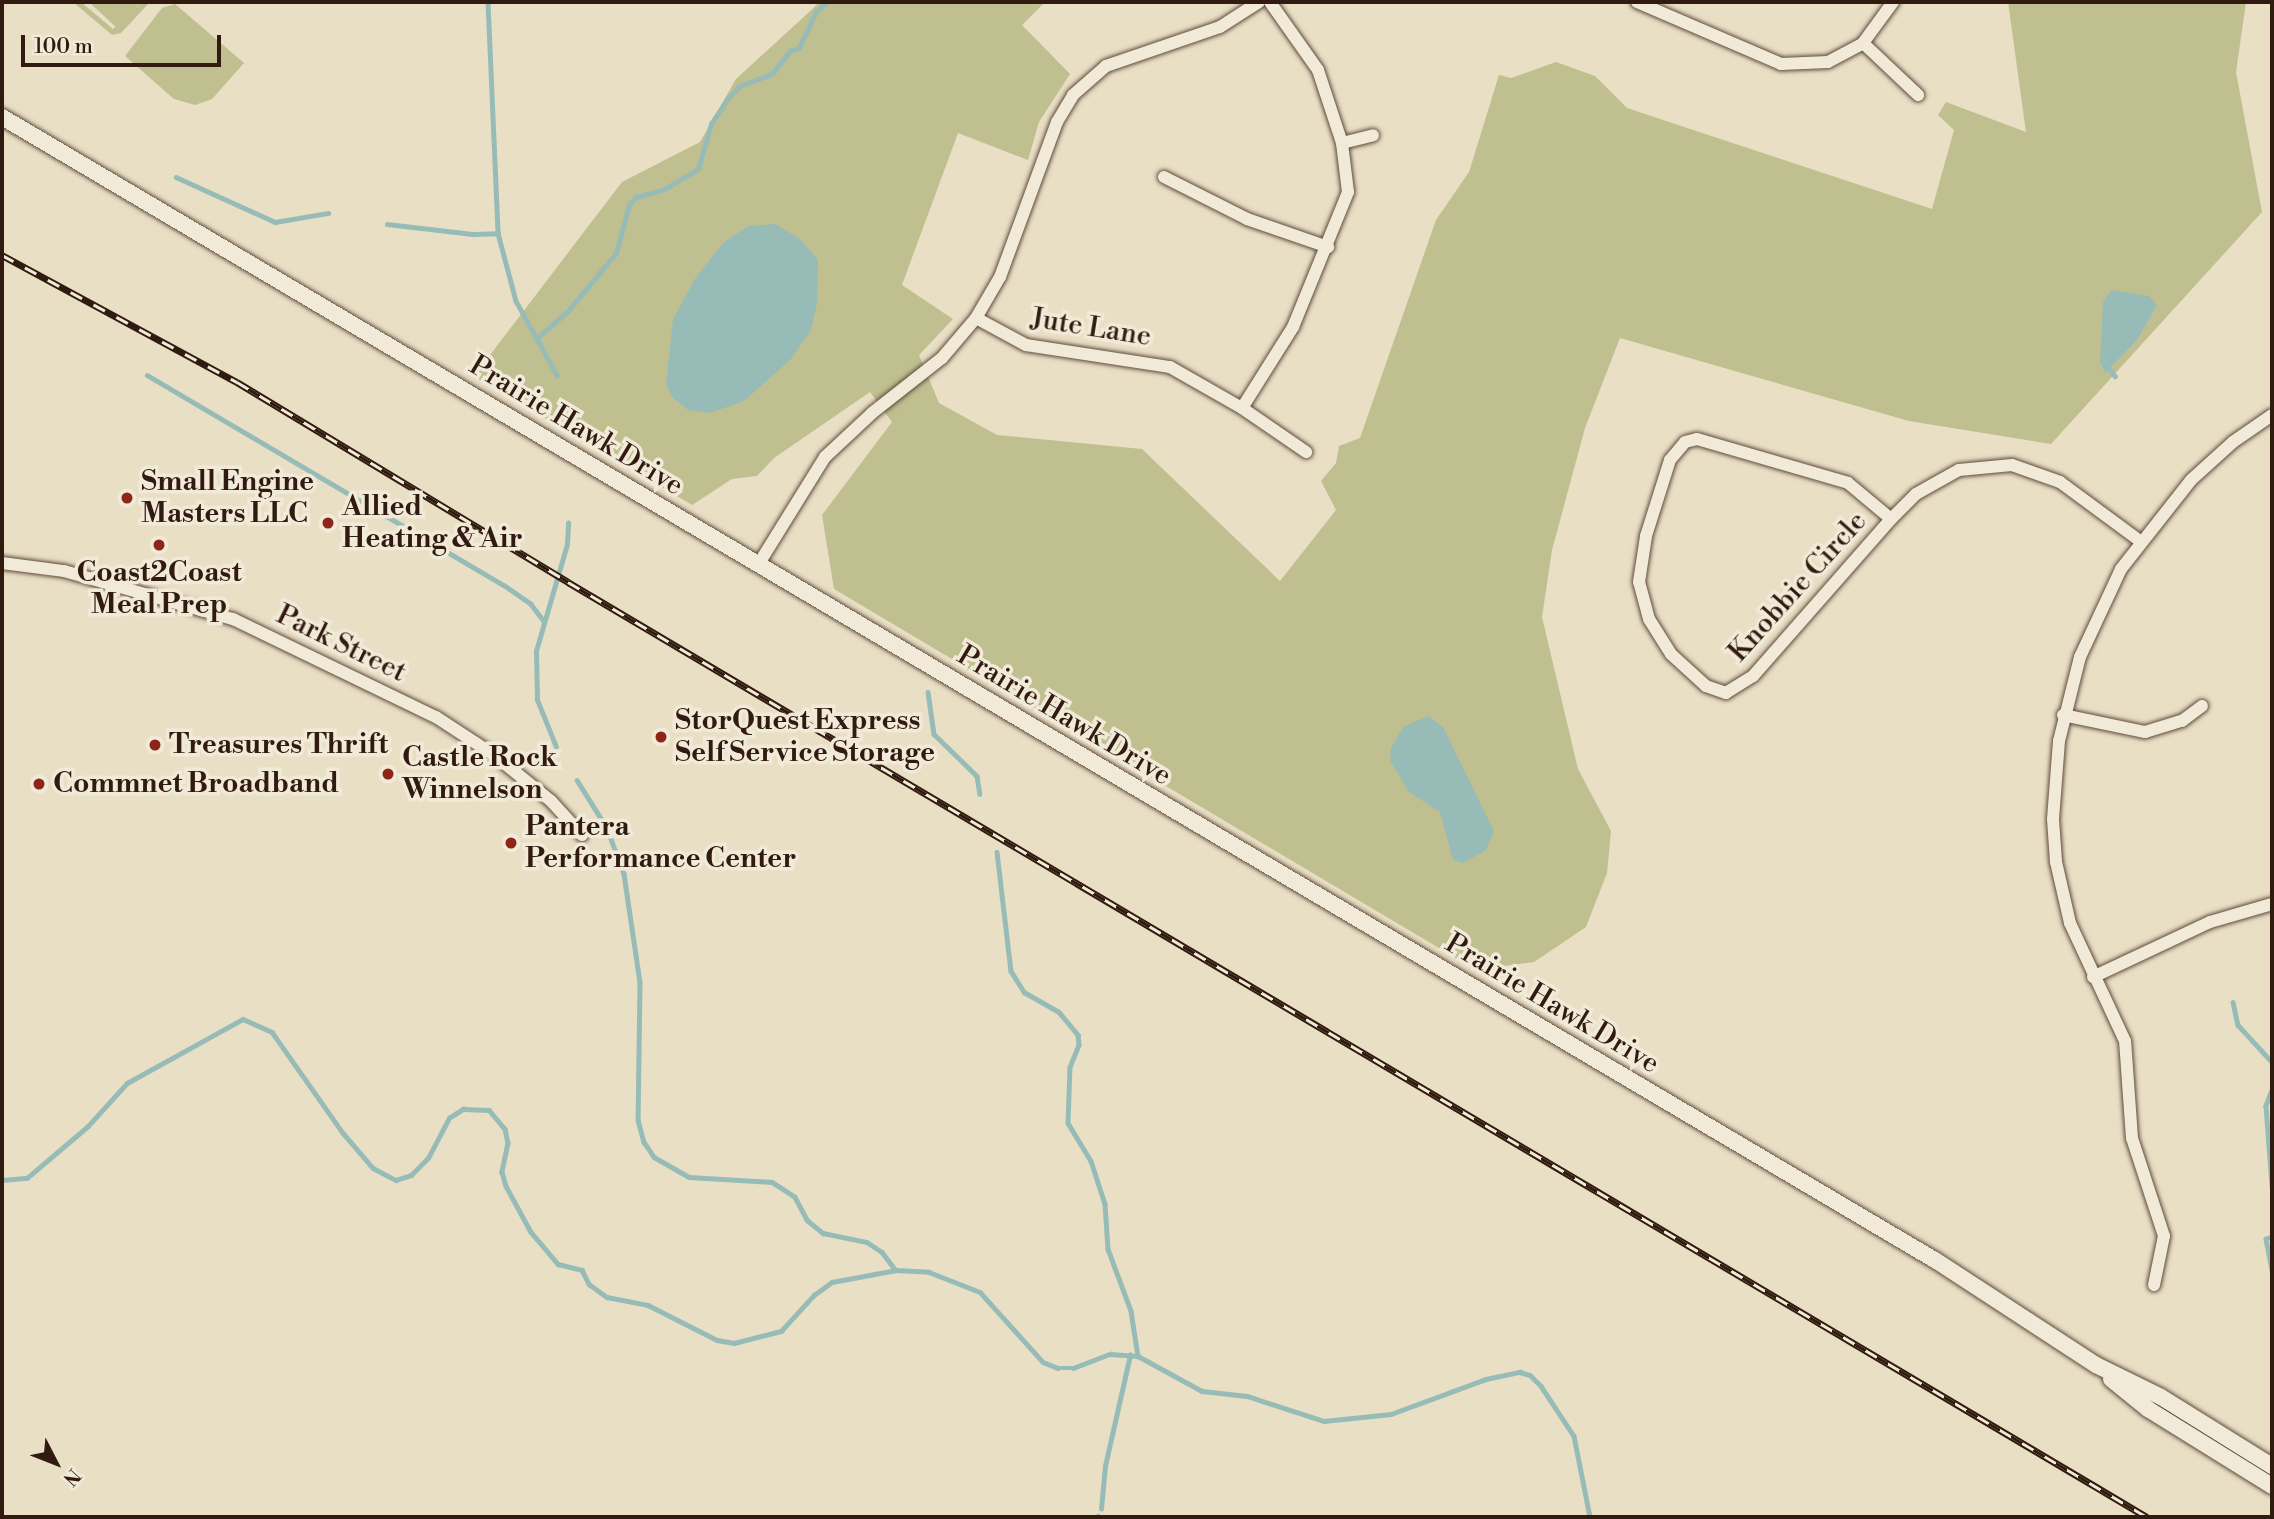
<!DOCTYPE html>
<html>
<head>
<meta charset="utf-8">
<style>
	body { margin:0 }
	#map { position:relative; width:2274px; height:1519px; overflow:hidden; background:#e9dfc5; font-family:"Libre Bodoni",serif }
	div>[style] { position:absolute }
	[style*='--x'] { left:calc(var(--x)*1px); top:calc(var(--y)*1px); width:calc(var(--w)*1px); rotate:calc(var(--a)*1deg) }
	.green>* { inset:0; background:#bfbf8f }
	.water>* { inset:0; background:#97bcb7 }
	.stream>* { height:4.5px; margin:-2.25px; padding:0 2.25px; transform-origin:2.25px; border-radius:2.25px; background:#97bcb7 }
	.roads { filter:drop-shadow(0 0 2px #5f4b3c) drop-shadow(0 0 2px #5f4b3c) }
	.minor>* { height:12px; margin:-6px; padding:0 6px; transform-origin:6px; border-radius:6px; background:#f1ead9 }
	.tertiary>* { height:16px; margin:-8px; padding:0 8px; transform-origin:8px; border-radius:8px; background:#f1ead9 }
	.rail>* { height:7px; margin-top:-3.5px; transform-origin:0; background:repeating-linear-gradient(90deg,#f1ead9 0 13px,#311a0f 0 26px); box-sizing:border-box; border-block:2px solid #311a0f }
	.dots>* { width:19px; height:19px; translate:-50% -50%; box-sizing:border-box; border:4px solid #f1ead9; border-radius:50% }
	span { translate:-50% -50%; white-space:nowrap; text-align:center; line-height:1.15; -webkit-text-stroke:7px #f1ead9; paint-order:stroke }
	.street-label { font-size:28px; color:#311a0f }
	.poi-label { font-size:28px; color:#311a0f; font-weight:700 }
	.left { translate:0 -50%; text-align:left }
	.frame { position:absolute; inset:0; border:4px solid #311a0f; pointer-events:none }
	.north { position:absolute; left:21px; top:1428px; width:70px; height:70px; -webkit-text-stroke:5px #f1ead9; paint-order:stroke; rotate:132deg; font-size:19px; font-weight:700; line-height:28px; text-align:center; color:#311a0f }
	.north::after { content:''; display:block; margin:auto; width:24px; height:32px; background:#311a0f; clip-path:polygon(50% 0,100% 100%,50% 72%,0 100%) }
	.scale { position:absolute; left:21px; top:35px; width:200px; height:32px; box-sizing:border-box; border:4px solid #311a0f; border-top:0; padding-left:9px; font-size:21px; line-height:24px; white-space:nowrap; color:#311a0f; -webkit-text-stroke:5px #f1ead9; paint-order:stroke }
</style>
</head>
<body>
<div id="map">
	<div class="green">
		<i style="clip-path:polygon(73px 2px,81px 2px,113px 29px,142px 2px,150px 2px,121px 33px,112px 35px)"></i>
		<i style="clip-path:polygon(89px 2px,141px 2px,117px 28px)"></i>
		<i style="clip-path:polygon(820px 2px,1045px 2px,1022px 25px,1070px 74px,1039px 122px,1028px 160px,958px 133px,902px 285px,953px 319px,919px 355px,939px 403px,997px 435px,1142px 449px,1280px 581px,1336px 510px,1321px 481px,1336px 463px,1339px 446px,1360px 438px,1436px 220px,1469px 172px,1499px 75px,1511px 78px,1556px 62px,1595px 76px,1627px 108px,1932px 209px,1954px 130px,1938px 115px,1946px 102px,2026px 132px,2008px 2px,2246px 2px,2236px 72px,2262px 212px,2051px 444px,1909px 421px,1620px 338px,1585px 428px,1552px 550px,1542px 617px,1578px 769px,1611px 831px,1607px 873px,1586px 927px,1534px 962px,1476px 970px,834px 589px,822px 515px,892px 422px,870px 392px,774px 458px,757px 476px,732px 479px,692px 505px,474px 376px,622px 182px,700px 142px,736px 79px)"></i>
		<i style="clip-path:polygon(175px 4px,244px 63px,212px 99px,195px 105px,174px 99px,125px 56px,162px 8px)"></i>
	</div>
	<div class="water">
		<i style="clip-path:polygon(775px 224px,800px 239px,818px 260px,817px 303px,811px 330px,791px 359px,744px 401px,710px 413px,688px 410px,673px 398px,666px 384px,673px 319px,696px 277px,724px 242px,748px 226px)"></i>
		<i style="clip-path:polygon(2111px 290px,2149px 296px,2157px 305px,2137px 340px,2105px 373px,2100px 362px,2103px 302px)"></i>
		<i style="clip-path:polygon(1428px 716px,1443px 727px,1494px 831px,1486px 850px,1463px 863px,1453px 860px,1440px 812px,1409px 792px,1391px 762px,1390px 750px,1403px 727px)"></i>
	</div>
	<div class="stream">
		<i style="--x:488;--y:2;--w:231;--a:87.5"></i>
		<i style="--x:498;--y:233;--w:70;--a:75.2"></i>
		<i style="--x:516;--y:301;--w:85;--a:61"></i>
		<i style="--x:176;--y:177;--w:109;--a:24.4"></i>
		<i style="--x:275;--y:222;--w:54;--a:-9.6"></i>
		<i style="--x:387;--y:224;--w:88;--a:6.6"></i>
		<i style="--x:474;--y:234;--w:24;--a:-2"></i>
		<i style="--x:536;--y:339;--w:43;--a:-41.2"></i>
		<i style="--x:568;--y:311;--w:75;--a:-50.4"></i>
		<i style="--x:616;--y:253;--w:50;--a:-74.8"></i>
		<i style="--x:629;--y:205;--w:11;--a:-49"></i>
		<i style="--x:636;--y:197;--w:28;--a:-15"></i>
		<i style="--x:663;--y:190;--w:41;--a:-31"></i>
		<i style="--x:698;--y:169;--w:47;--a:-73.9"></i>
		<i style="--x:711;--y:124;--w:30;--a:-57"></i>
		<i style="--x:727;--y:99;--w:18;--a:-45"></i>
		<i style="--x:740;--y:86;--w:34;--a:-21"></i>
		<i style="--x:772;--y:74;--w:29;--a:-52"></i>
		<i style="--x:790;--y:51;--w:9;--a:-18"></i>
		<i style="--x:799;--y:48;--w:40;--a:-65"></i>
		<i style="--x:816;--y:12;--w:15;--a:-42"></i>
		<i style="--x:2110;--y:370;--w:8;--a:50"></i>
		<i style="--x:147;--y:375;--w:414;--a:30.5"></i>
		<i style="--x:504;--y:585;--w:33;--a:35"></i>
		<i style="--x:531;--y:604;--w:21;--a:53"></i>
		<i style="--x:928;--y:692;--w:42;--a:81.9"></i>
		<i style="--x:934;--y:734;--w:60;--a:44.3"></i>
		<i style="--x:977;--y:776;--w:18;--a:81"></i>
		<i style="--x:556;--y:747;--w:51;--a:-112"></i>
		<i style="--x:537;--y:700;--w:49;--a:-91.2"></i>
		<i style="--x:536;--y:651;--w:111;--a:-73.8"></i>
		<i style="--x:567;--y:544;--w:21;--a:-87"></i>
		<i style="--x:577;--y:780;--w:57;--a:58"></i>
		<i style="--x:607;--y:828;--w:49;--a:69.7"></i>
		<i style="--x:624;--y:874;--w:110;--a:81.6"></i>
		<i style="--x:640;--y:983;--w:137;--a:90.8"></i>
		<i style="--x:638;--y:1120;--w:23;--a:75"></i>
		<i style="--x:644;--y:1142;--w:18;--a:56"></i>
		<i style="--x:654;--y:1157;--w:40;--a:29.7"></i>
		<i style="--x:689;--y:1177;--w:83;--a:3.4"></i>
		<i style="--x:772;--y:1182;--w:27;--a:33"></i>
		<i style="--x:795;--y:1197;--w:26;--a:62"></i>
		<i style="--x:807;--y:1220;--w:21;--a:39"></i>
		<i style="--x:823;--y:1233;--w:45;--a:11.6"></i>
		<i style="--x:867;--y:1242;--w:18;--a:34"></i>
		<i style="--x:882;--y:1252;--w:21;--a:53"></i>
		<i style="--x:997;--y:852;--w:120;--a:83.3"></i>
		<i style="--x:1011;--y:971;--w:25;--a:58"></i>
		<i style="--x:1024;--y:992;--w:40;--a:29.7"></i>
		<i style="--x:1059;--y:1012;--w:30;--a:50"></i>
		<i style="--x:1078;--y:1035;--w:10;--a:84"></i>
		<i style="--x:1079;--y:1045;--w:24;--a:112"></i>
		<i style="--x:1070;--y:1067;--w:56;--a:92"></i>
		<i style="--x:1068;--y:1123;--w:44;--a:58.8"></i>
		<i style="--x:1091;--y:1161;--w:45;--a:72"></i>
		<i style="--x:1105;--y:1204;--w:45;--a:86.2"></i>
		<i style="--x:1108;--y:1249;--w:66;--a:69.6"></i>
		<i style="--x:1131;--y:1311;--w:46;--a:81.2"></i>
		<i style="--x:2233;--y:1002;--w:24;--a:78"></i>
		<i style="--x:2238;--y:1025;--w:50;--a:47.4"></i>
		<i style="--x:2272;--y:1090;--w:17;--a:111"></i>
		<i style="--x:2266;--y:1106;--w:80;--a:85.7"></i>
		<i style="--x:2;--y:1180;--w:25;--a:-5"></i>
		<i style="--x:27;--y:1178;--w:80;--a:-40.4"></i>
		<i style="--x:88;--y:1126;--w:58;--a:-47.8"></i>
		<i style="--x:127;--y:1083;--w:132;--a:-28.9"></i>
		<i style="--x:243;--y:1019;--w:32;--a:24"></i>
		<i style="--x:272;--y:1032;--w:123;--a:54.9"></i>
		<i style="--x:343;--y:1133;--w:46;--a:49.4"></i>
		<i style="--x:373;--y:1168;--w:26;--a:28"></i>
		<i style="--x:396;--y:1180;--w:16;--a:-18"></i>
		<i style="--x:411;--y:1175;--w:24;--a:-45"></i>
		<i style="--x:428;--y:1158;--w:45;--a:-62.3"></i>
		<i style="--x:449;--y:1118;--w:17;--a:-33"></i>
		<i style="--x:463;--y:1109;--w:26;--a:2"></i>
		<i style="--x:489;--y:1110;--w:25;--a:50"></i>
		<i style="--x:505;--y:1129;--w:14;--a:78"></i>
		<i style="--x:508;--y:1143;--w:30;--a:102"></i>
		<i style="--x:502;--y:1172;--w:15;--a:74"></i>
		<i style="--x:506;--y:1186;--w:52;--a:61.5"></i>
		<i style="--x:531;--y:1232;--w:42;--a:49.8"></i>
		<i style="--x:558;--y:1264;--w:25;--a:14"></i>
		<i style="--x:582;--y:1270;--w:16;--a:63"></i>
		<i style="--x:589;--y:1284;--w:22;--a:36"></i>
		<i style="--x:607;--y:1297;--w:42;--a:11"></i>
		<i style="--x:648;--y:1305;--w:77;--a:26.9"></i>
		<i style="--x:717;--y:1340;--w:17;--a:10"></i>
		<i style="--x:734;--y:1343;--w:49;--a:-14.3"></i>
		<i style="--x:781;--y:1331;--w:49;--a:-47.5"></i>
		<i style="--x:814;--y:1295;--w:22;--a:-36"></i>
		<i style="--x:832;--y:1282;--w:65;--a:-10.6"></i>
		<i style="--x:896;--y:1270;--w:33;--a:3"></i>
		<i style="--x:929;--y:1272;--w:55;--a:21.4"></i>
		<i style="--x:980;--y:1292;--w:94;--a:48"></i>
		<i style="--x:1043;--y:1362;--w:16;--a:22"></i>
		<i style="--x:1058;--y:1368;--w:15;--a:0"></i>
		<i style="--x:1073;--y:1368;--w:40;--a:-21"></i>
		<i style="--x:1110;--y:1354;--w:28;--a:4"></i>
		<i style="--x:1138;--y:1356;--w:73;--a:28.7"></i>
		<i style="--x:1202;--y:1391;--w:45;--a:6.3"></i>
		<i style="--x:1247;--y:1396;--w:81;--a:18"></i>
		<i style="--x:1324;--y:1421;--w:67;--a:-6"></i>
		<i style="--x:1391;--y:1414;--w:101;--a:-20.2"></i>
		<i style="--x:1486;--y:1379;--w:35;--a:-12"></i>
		<i style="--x:1520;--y:1372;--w:10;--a:17"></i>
		<i style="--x:1530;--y:1375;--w:16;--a:45"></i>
		<i style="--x:1541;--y:1386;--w:60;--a:56.6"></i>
		<i style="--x:1574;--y:1436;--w:83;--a:78.8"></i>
		<i style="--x:2272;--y:1237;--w:6;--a:162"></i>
		<i style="--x:2266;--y:1239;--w:32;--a:79"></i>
		<i style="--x:1101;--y:1509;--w:43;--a:-84.7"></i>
		<i style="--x:1105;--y:1466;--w:114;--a:-77.3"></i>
		<i style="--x:1097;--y:1517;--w:1;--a:-45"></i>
	</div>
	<div class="roads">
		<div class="minor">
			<i style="--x:1637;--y:2;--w:157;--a:23.3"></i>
			<i style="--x:1781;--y:64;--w:47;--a:-2.4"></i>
			<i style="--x:1828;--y:62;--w:40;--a:-28"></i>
			<i style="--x:1863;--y:43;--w:51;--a:-53.8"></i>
			<i style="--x:1863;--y:43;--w:76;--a:43.4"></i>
			<i style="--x:1342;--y:143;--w:32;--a:-14"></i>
			<i style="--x:1164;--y:177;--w:93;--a:26.8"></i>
			<i style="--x:1247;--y:219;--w:86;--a:19.1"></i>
			<i style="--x:976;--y:318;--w:57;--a:28.4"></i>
			<i style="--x:1026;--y:345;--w:146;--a:8.7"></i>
			<i style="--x:1170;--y:367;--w:83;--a:29.7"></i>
			<i style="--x:1242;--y:408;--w:78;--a:34.5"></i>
			<i style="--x:1242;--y:408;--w:96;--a:-57.8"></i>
			<i style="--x:1293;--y:327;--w:146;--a:-67.8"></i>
			<i style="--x:1348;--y:192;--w:49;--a:-97"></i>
			<i style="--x:1342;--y:143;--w:77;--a:-108.2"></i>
			<i style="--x:1318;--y:70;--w:83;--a:-125.2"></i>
			<i style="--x:1697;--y:439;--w:157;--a:16.2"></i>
			<i style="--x:1848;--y:483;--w:56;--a:39.9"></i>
			<i style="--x:1891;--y:519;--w:209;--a:131.3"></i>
			<i style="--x:1753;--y:676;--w:32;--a:148"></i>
			<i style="--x:1726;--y:693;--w:21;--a:-161"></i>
			<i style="--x:1706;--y:686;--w:47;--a:-137.6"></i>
			<i style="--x:1671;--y:654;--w:41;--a:-122.2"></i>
			<i style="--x:1649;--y:619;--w:38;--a:-105"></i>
			<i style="--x:1639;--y:582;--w:47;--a:-81.3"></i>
			<i style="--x:1646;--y:536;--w:80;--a:-72.5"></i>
			<i style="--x:1670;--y:460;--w:23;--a:-50"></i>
			<i style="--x:1685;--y:442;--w:12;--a:-14"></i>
			<i style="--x:1891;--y:519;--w:35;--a:-45"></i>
			<i style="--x:1916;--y:494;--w:49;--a:-29.2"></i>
			<i style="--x:1959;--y:470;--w:53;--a:-5.4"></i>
			<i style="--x:2012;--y:465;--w:51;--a:19.5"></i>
			<i style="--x:2060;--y:482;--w:99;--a:36.4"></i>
			<i style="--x:2;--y:563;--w:63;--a:7.4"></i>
			<i style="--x:64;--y:571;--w:176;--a:15.9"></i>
			<i style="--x:233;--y:619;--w:225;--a:25.8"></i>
			<i style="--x:436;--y:717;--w:69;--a:33.2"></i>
			<i style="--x:494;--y:755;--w:73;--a:38.9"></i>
			<i style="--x:551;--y:801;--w:46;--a:47.6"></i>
			<i style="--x:758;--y:565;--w:127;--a:-58.2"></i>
			<i style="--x:825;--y:457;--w:64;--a:-43.1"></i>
			<i style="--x:872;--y:413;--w:89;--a:-38.2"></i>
			<i style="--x:942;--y:358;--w:52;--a:-49.6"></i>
			<i style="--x:976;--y:318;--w:48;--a:-59.7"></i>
			<i style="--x:1000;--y:277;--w:165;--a:-69.8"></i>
			<i style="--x:1057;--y:122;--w:31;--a:-59"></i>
			<i style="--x:1073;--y:95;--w:44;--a:-41.3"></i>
			<i style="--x:1106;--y:66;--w:120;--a:-18.9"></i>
			<i style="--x:1220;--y:27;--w:46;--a:-32.7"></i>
			<i style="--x:2063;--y:715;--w:84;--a:11.7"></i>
			<i style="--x:2145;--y:732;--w:39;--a:-17"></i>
			<i style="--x:2182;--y:721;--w:25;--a:-37"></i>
			<i style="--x:2093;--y:977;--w:129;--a:-25.2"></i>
			<i style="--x:2210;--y:922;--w:65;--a:-16.2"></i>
			<i style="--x:2154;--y:1285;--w:50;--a:-78.5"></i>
			<i style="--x:2164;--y:1236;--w:103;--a:-108.1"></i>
			<i style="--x:2132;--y:1138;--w:97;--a:-94.1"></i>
			<i style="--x:2125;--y:1041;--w:130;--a:-115"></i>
			<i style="--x:2070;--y:923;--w:63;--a:-102.9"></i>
			<i style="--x:2056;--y:862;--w:43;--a:-94"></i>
			<i style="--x:2053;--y:819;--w:78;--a:-85.6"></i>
			<i style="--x:2059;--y:741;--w:87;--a:-76"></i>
			<i style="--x:2080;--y:657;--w:97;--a:-65"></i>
			<i style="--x:2121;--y:569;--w:113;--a:-51.8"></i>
			<i style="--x:2191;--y:480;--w:57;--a:-42.1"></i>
			<i style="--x:2233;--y:442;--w:47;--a:-34.7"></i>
		</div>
		<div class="tertiary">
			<i style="--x:2;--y:117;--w:2246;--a:30.6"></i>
			<i style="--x:1935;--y:1260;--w:192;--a:33.1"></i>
			<i style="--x:2096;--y:1365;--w:72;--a:26.2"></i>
			<i style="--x:2161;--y:1397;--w:131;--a:31.9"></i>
			<i style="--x:2111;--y:1379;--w:48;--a:39"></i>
			<i style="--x:2148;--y:1409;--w:146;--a:31.8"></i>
		</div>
	</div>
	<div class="rail">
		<i style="--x:2;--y:255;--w:267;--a:28.4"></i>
		<i style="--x:237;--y:382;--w:387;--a:31.1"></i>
		<i style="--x:568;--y:582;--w:1835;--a:30.63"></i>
	</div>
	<div class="dots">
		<i style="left:127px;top:498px;background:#8f2418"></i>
		<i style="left:328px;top:523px;background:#8f2418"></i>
		<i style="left:159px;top:545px;background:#8f2418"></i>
		<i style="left:661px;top:737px;background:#8f2418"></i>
		<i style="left:155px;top:745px;background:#8f2418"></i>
		<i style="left:388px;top:774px;background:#8f2418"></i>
		<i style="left:39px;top:784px;background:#8f2418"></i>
		<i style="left:511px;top:843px;background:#8f2418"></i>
	</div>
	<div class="street-label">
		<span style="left:1091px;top:328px;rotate:9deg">Jute Lane</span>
		<span style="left:576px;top:426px;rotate:31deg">Prairie Hawk Drive</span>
		<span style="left:1798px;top:587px;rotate:-48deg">Knobbie Circle</span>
		<span style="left:341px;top:644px;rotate:26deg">Park Street</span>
		<span style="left:1064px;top:716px;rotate:31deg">Prairie Hawk Drive</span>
		<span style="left:1552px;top:1004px;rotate:31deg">Prairie Hawk Drive</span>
	</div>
	<div class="poi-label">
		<span class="left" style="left:141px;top:498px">Small Engine<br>Masters LLC</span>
		<span class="left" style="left:342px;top:523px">Allied<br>Heating &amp; Air</span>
		<span style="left:159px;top:589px">Coast2Coast<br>Meal Prep</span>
		<span class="left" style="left:675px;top:737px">StorQuest Express<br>Self Service Storage</span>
		<span class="left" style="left:169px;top:745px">Treasures Thrift</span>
		<span class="left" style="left:402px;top:774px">Castle Rock<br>Winnelson</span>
		<span class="left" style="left:53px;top:784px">Commnet Broadband</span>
		<span class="left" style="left:525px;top:843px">Pantera<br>Performance Center</span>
	</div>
	<div class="frame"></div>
	<div class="north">N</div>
	<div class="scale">100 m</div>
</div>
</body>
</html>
